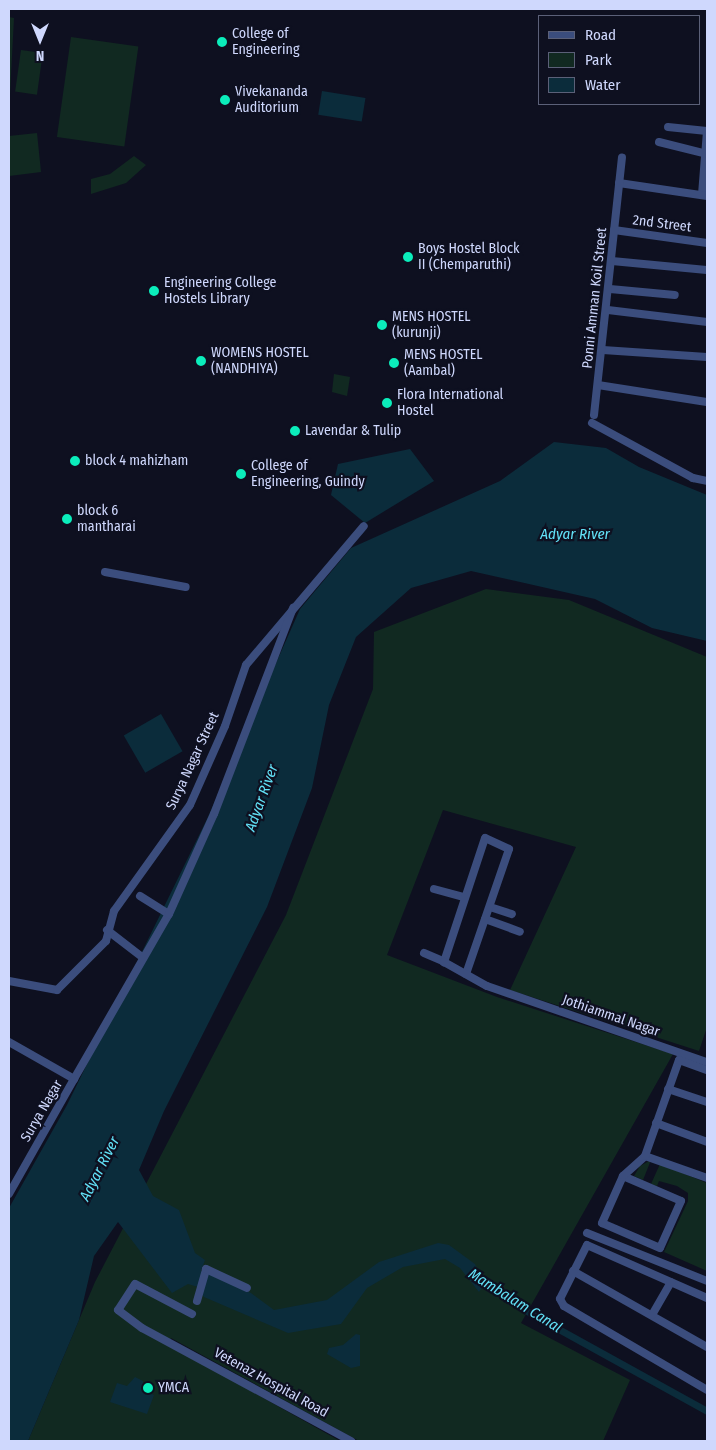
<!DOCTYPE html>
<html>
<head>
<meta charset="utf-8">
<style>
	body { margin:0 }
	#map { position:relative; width:716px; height:1450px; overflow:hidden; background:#0e1020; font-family:"Fira Sans Condensed",sans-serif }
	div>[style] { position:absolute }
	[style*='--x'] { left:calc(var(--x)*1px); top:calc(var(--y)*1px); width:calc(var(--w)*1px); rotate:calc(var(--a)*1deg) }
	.green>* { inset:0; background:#112921; transform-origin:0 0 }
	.water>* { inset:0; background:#0b2c3b; transform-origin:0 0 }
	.canal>* { height:7px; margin:-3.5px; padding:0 3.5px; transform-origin:3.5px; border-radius:3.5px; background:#0b2c3b }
	.minor>* { height:8px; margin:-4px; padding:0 4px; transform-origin:4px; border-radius:4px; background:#3b4d7d }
	.dots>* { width:14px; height:14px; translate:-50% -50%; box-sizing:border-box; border:2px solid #0e1020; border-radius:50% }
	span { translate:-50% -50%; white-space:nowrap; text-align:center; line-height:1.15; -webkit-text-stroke:4.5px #0e1020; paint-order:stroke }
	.poi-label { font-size:14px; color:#cfd8fd }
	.left { translate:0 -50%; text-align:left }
	.street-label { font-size:14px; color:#cfd8fd }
	.water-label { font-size:15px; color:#62e2f8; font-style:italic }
	.frame { position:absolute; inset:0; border:10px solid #cfd8fd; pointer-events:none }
	.legend { position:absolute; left:538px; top:15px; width:162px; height:90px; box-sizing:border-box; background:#0e1020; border:1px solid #5b6078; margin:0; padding:6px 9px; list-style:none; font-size:15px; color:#cfd8fd }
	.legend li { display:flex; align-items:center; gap:10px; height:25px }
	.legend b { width:25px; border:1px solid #5b6078 }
	.north { position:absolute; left:15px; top:15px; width:50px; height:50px; -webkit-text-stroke:4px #0e1020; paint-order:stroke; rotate:180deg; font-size:14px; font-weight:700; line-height:20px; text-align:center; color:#cfd8fd }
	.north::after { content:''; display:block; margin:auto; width:18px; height:22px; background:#cfd8fd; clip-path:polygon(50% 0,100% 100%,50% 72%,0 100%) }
</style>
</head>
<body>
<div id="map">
	<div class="green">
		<i style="clip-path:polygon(9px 17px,14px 18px,9px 113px)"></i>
		<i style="left:71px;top:37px;width:68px;height:101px;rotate:8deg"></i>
		<i style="left:21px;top:50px;width:22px;height:42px;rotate:8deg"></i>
		<i style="clip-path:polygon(37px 133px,41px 172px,9px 176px,9px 136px)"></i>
		<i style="clip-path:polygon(134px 156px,146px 165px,126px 183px,91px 194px,91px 179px,110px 174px)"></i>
		<i style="clip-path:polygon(334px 374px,350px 377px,347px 396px,332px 392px)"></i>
		<i style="clip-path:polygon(486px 589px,569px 600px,707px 657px,707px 1027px,699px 1051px,510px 990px,576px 847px,443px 810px,387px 955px,497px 997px,673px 1054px,521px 1323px,630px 1380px,603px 1441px,359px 1441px,171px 1338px,169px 1345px,340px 1441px,28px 1441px,95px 1282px,286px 915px,373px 689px,374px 632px)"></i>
		<i style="clip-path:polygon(651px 1160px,643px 1180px,634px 1176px,640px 1166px)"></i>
		<i style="clip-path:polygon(660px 1164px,707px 1183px,707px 1271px,664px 1252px,688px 1201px,688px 1193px,677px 1186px,659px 1181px,657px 1186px,651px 1184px)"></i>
	</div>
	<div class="water">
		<i style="left:322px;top:91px;width:44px;height:24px;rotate:9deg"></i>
		<i style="clip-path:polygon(554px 442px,606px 448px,639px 467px,707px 495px,707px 641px,652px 628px,595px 599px,471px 571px,411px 588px,356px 637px,329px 705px,312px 788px,267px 907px,164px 1111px,139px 1170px,153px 1196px,179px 1210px,195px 1253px,205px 1260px,201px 1271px,251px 1293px,274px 1310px,327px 1300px,379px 1262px,438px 1243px,449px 1245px,475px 1264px,484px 1285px,479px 1292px,460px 1268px,445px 1259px,403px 1267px,367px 1288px,341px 1324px,288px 1333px,204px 1297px,198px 1287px,188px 1284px,172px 1293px,118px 1222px,94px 1256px,79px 1320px,28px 1441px,9px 1441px,9px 1208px,67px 1105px,207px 819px,300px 609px,351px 548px,500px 481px)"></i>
		<i style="clip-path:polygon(410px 449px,434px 481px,365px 523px,331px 495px,338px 464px)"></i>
		<i style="left:161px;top:714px;width:43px;height:43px;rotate:60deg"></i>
		<i style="clip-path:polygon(356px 1334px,360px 1335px,360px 1366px,351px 1368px,327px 1354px,329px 1348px,343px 1345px)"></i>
		<i style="clip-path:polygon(135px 1377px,143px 1381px,143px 1391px,154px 1395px,147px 1414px,110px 1402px,117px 1383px,127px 1386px)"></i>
	</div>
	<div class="canal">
		<i style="--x:479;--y:1279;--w:67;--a:33.5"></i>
		<i style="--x:535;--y:1316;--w:196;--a:28.9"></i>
	</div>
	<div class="minor">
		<i style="--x:668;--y:127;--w:39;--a:6"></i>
		<i style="--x:707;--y:131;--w:64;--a:94.5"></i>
		<i style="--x:659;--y:142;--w:49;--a:14"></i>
		<i style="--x:619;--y:183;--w:89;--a:8.4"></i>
		<i style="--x:614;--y:230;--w:94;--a:8"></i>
		<i style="--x:612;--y:261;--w:95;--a:5.4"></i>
		<i style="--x:610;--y:289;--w:65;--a:5.3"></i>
		<i style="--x:608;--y:310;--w:100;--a:6.9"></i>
		<i style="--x:603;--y:350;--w:104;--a:3.9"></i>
		<i style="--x:598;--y:385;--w:110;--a:8.9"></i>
		<i style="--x:594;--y:415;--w:259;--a:-83.8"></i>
		<i style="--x:592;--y:423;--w:115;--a:28.6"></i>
		<i style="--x:693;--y:478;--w:14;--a:12"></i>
		<i style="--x:105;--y:572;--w:82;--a:10.5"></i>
		<i style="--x:434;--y:889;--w:31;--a:15"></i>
		<i style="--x:140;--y:896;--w:34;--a:32"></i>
		<i style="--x:490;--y:907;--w:23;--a:18"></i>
		<i style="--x:485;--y:919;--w:37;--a:20"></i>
		<i style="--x:107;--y:930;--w:44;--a:37.6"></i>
		<i style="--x:424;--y:953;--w:21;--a:23"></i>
		<i style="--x:466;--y:974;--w:132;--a:-71"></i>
		<i style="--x:509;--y:849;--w:26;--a:-155"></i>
		<i style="--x:485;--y:838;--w:131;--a:108.3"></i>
		<i style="--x:444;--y:962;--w:49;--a:29.2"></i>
		<i style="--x:487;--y:986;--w:233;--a:19.1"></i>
		<i style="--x:9;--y:981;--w:49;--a:10.6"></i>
		<i style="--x:57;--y:990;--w:69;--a:-45"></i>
		<i style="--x:106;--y:941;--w:31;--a:-75"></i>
		<i style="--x:114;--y:911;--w:130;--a:-54.4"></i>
		<i style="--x:190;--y:805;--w:86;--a:-66.1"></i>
		<i style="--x:225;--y:726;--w:65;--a:-71"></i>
		<i style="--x:246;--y:665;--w:182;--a:-49.7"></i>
		<i style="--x:9;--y:1042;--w:75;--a:29.6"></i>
		<i style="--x:74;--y:1079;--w:132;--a:119.5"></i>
		<i style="--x:74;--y:1079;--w:190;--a:-60.1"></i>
		<i style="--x:169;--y:914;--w:110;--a:-65.8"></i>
		<i style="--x:214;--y:814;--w:221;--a:-69"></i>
		<i style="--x:668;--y:1089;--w:41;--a:18.4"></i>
		<i style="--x:656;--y:1123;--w:54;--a:20.4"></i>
		<i style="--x:645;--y:1156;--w:66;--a:19.5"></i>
		<i style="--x:623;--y:1176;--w:63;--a:23.3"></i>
		<i style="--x:681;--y:1201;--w:51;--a:114.1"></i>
		<i style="--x:660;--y:1248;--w:63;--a:-156.7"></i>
		<i style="--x:602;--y:1223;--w:51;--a:-65.9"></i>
		<i style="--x:623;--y:1176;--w:30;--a:-42"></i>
		<i style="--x:645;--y:1156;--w:102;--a:-70.5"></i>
		<i style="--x:679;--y:1060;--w:30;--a:20"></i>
		<i style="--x:587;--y:1233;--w:129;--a:21.8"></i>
		<i style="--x:573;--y:1271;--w:154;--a:29.6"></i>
		<i style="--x:707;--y:1298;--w:131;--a:-156.2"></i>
		<i style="--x:587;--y:1245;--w:60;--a:116.6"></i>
		<i style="--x:560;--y:1299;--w:8;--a:60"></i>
		<i style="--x:564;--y:1306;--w:166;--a:30.4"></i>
		<i style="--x:197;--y:1301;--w:33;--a:-74"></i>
		<i style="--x:206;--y:1269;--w:45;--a:24.9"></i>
		<i style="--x:192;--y:1314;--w:64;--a:-152.2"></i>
		<i style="--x:135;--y:1284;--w:31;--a:123"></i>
		<i style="--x:118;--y:1310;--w:30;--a:37"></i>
		<i style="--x:142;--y:1328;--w:238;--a:28.4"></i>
		<i style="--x:652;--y:1315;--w:38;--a:-60"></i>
	</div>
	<div class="dots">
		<i style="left:222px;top:42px;background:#0bedbb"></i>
		<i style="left:225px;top:100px;background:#0bedbb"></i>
		<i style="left:408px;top:257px;background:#0bedbb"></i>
		<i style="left:154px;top:291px;background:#0bedbb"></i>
		<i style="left:382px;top:325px;background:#0bedbb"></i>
		<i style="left:201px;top:361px;background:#0bedbb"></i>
		<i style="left:394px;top:363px;background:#0bedbb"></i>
		<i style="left:387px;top:403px;background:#0bedbb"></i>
		<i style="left:295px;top:431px;background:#0bedbb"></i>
		<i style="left:75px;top:461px;background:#0bedbb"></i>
		<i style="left:241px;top:474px;background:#0bedbb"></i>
		<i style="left:67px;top:519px;background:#0bedbb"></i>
		<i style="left:148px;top:1388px;background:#0bedbb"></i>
	</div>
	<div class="poi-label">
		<span class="left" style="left:232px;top:42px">College of<br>Engineering</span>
		<span class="left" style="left:235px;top:100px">Vivekananda<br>Auditorium</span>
		<span class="left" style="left:418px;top:257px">Boys Hostel Block<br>II (Chemparuthi)</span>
		<span class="left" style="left:164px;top:291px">Engineering College<br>Hostels Library</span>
		<span class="left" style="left:392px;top:325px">MENS HOSTEL<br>(kurunji)</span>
		<span class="left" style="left:211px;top:361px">WOMENS HOSTEL<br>(NANDHIYA)</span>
		<span class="left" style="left:404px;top:363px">MENS HOSTEL<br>(Aambal)</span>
		<span class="left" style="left:397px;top:403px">Flora International<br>Hostel</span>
		<span class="left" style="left:305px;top:431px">Lavendar &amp; Tulip</span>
		<span class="left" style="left:85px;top:461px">block 4 mahizham</span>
		<span class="left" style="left:251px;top:474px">College of<br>Engineering, Guindy</span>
		<span class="left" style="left:77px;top:519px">block 6<br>mantharai</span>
		<span class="left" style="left:158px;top:1388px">YMCA</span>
	</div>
	<div class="street-label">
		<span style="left:662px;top:224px;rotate:7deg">2nd Street</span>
		<span style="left:595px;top:298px;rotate:-84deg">Ponni Amman Koil Street</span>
		<span style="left:193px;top:761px;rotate:-65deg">Surya Nagar Street</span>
		<span style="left:611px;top:1016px;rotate:19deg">Jothiammal Nagar</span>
		<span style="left:42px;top:1111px;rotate:-60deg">Surya Nagar</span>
		<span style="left:271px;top:1383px;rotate:29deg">Vetenaz Hospital Road</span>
	</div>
	<div class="water-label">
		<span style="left:575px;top:535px">Adyar River</span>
		<span style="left:262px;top:798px;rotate:-70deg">Adyar River</span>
		<span style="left:100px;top:1169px;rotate:-63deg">Adyar River</span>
		<span style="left:515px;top:1301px;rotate:32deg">Mambalam Canal</span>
	</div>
	<div class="frame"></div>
	<ul class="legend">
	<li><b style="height:6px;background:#3b4d7d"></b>Road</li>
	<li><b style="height:14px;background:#112921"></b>Park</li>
	<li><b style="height:14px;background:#0b2c3b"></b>Water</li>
	</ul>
	<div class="north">N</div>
</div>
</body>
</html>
